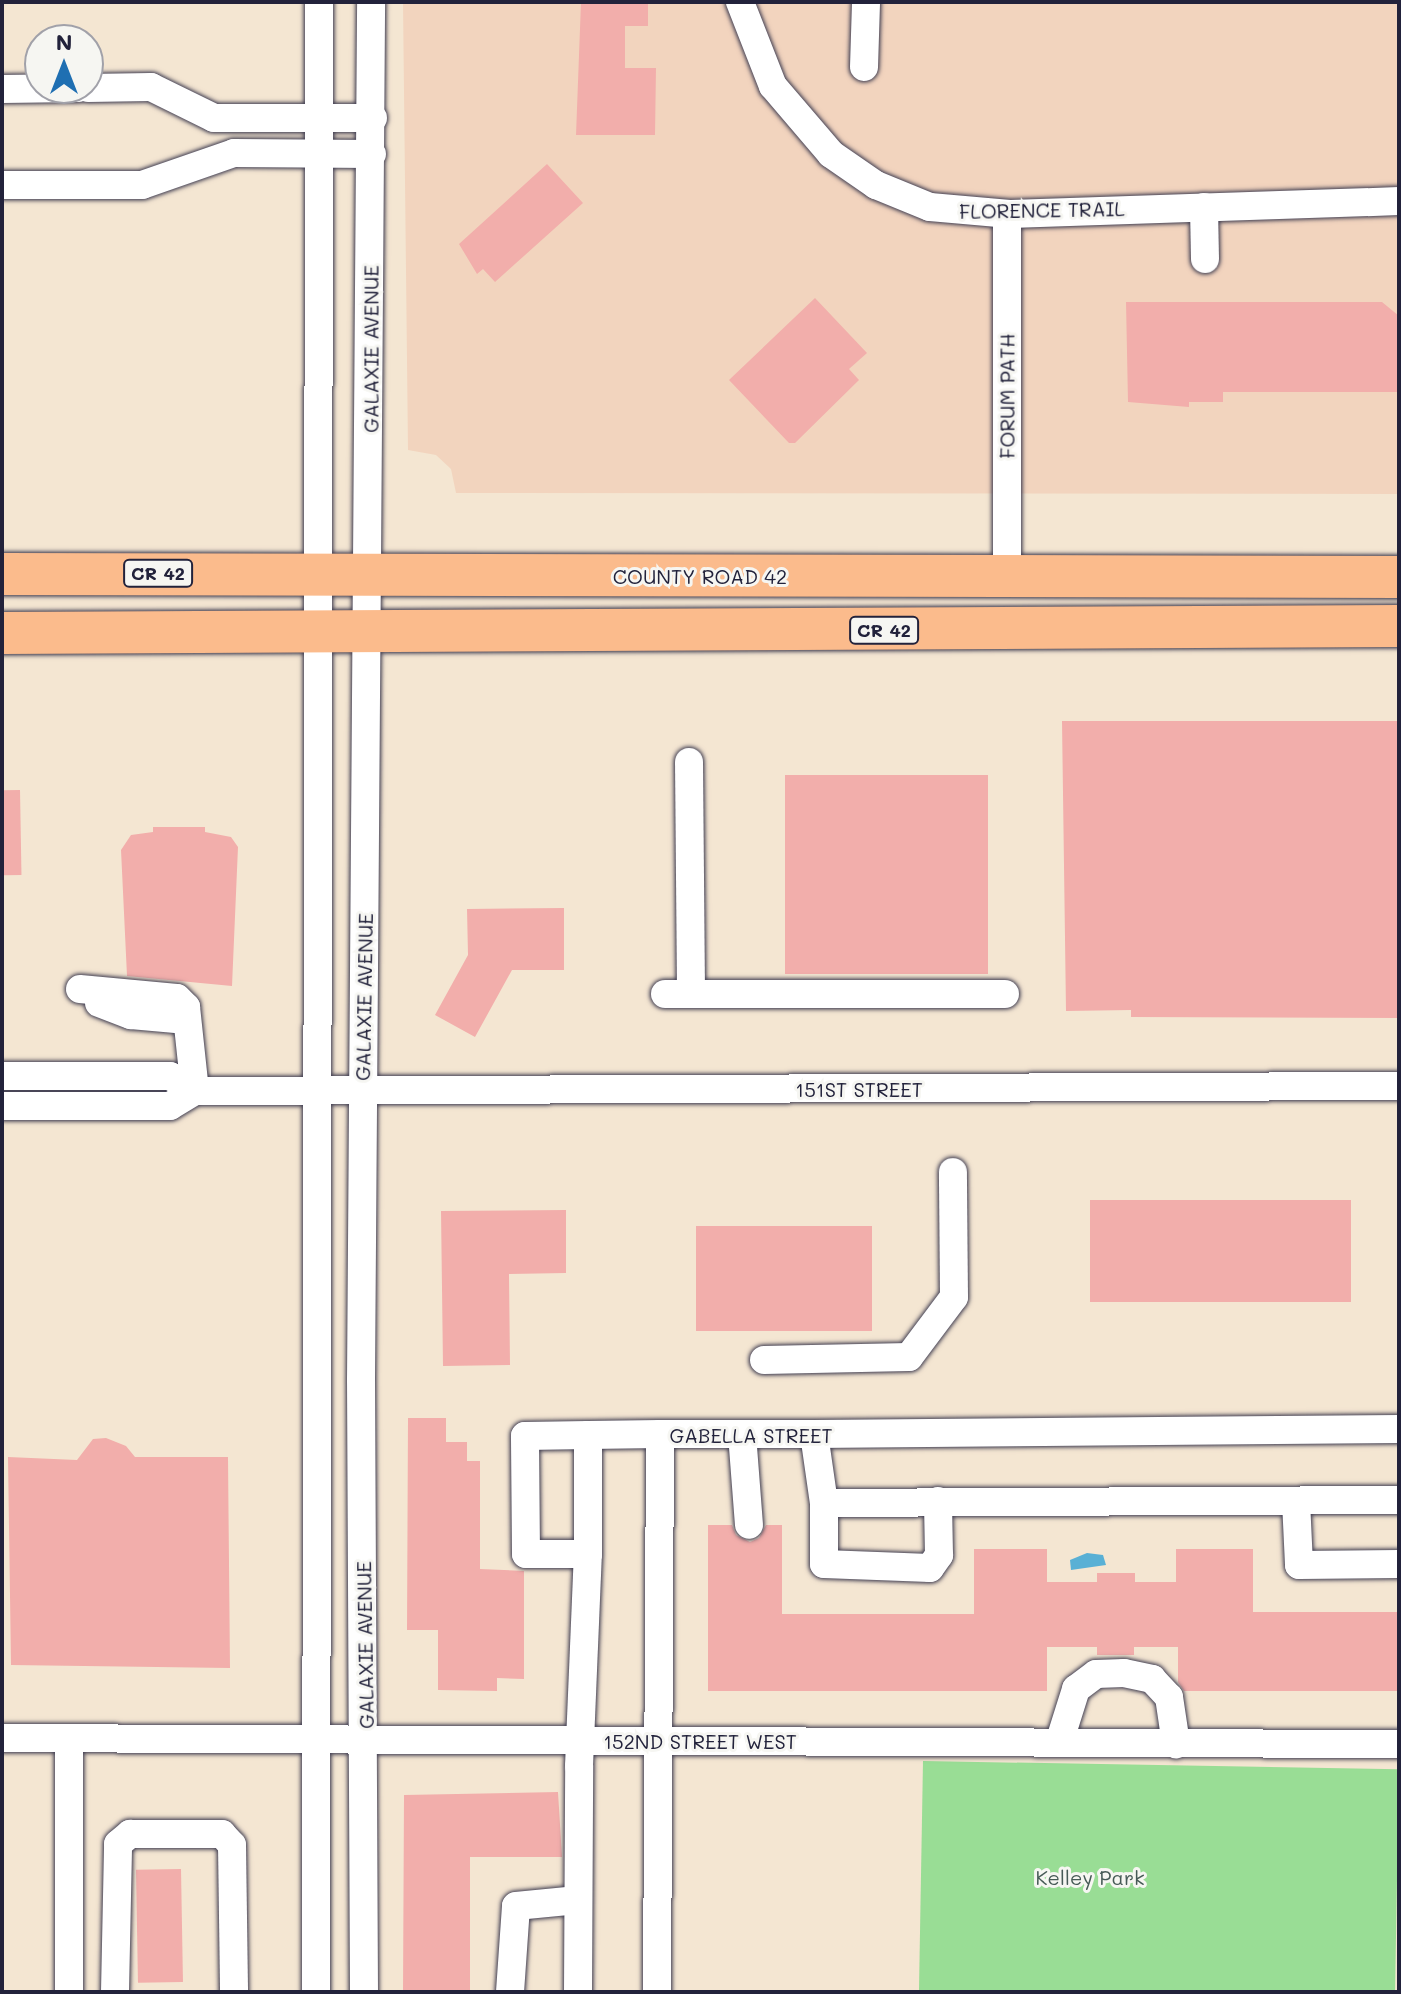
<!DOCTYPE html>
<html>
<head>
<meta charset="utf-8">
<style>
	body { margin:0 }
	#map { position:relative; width:1401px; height:1994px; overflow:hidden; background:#f4e6d2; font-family:Mali,sans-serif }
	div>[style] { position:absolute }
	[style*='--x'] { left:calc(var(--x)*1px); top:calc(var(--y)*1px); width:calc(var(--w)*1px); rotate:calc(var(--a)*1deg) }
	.built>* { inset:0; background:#f2d4be }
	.green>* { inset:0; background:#99dd95; transform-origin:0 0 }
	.water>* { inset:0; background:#59b0d5 }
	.building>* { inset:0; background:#f2aeab; transform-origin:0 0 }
	.roads { filter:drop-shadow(0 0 2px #423f52) drop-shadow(0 0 2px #423f52) }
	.minor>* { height:28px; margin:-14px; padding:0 14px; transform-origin:14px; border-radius:14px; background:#fff }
	.highway>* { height:42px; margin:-21px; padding:0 21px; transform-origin:21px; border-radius:21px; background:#fbbb8c }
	span { translate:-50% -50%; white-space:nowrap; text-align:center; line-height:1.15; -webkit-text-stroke:6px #f6f6f2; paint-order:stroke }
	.shield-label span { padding:2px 6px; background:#f6f6f2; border:2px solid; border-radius:6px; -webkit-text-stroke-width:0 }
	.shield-label { font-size:18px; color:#22223b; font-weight:700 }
	.street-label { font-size:20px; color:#22223b }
	.park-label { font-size:20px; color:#465a56 }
	.frame { position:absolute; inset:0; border:4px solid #22223b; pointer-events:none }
	.north { position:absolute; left:24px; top:24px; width:80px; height:80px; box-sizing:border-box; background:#f6f6f2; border:2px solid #a1a1a9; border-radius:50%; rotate:0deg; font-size:22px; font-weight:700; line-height:32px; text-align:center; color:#22223b }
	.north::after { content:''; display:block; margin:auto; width:28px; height:36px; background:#1f6fb2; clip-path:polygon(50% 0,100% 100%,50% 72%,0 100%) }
</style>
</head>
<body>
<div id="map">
	<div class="built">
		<i style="clip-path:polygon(403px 2px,1399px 2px,1399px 494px,456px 493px,451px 469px,436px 455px,408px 450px)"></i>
	</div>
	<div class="green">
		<i style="left:923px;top:1761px;width:476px;height:231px;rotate:1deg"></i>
	</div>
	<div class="water">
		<i style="clip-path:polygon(1087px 1553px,1103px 1555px,1106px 1565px,1071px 1570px,1070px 1560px)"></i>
	</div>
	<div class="building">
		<i style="clip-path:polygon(581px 2px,648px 2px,648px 26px,625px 26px,625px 68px,656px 68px,655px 135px,576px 135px)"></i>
		<i style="clip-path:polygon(547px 164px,583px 203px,495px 282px,483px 269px,477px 274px,459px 244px)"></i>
		<i style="clip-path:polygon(815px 298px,867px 353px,849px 369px,859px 380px,795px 443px,789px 443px,729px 380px)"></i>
		<i style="clip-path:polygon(1126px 302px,1382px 302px,1399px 316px,1399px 392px,1223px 392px,1223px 402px,1189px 402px,1189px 407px,1128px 402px)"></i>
		<i style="clip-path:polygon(1062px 721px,1399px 721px,1399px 1018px,1131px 1017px,1131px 1010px,1066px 1011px)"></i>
		<i style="left:785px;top:775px;width:203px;height:199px"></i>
		<i style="left:20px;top:790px;width:85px;height:18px;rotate:89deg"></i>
		<i style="clip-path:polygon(153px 827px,205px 827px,205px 832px,231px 837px,238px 847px,232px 986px,127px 976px,121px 850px,131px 835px,153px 832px)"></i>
		<i style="clip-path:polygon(564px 908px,564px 970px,512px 970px,475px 1037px,435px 1015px,468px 955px,467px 909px)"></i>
		<i style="left:1090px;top:1200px;width:261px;height:102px"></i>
		<i style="clip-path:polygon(566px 1210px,566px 1273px,509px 1274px,510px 1365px,443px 1366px,441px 1211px)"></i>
		<i style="left:696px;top:1226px;width:176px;height:105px"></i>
		<i style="clip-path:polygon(408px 1418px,446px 1418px,446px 1442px,467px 1442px,467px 1461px,480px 1461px,480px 1569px,524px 1571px,524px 1679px,497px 1678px,497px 1691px,438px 1690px,438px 1630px,407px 1630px)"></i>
		<i style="clip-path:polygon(106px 1438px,126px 1446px,135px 1457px,228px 1457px,230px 1668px,11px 1665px,8px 1457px,77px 1460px,93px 1439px)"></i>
		<i style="clip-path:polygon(708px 1525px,732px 1525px,736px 1535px,750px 1542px,759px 1538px,766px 1525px,782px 1525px,782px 1614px,974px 1614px,974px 1549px,1047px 1549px,1047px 1582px,1097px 1582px,1097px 1573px,1135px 1573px,1135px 1582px,1176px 1582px,1176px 1549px,1253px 1549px,1253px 1612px,1399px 1612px,1399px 1691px,1184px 1691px,1178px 1682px,1178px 1647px,1134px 1647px,1134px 1655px,1097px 1655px,1097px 1647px,1047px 1647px,1047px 1691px,708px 1691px)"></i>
		<i style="clip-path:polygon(558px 1792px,562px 1857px,470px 1857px,470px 1992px,403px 1992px,404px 1795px)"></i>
		<i style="left:181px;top:1869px;width:113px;height:45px;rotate:89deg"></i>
	</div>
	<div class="roads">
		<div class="minor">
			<i style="--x:740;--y:2;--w:90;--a:68.6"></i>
			<i style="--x:773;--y:86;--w:89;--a:49.5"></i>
			<i style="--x:831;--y:154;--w:55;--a:34.6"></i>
			<i style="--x:876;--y:185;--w:58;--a:22.2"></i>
			<i style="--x:930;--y:207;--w:80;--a:5"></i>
			<i style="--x:1010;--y:214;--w:389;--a:-1.9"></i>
			<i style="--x:864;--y:67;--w:65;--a:-88.2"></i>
			<i style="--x:88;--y:88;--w:63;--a:-0.9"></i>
			<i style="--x:151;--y:87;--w:70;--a:26.2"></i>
			<i style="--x:214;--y:118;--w:159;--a:0"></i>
			<i style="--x:2;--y:89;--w:76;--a:-0.8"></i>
			<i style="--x:2;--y:185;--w:140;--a:0"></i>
			<i style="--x:142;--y:185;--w:97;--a:-19.2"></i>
			<i style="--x:234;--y:153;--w:138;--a:0.4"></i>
			<i style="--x:1204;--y:207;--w:52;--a:88.9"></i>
			<i style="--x:1007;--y:214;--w:365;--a:90"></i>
			<i style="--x:689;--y:762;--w:232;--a:89.5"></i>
			<i style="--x:80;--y:989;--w:97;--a:5.3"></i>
			<i style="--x:177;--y:998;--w:13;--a:45"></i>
			<i style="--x:186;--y:1007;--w:84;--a:83.9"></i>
			<i style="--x:665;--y:994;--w:340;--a:0"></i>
			<i style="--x:99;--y:1003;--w:34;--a:21"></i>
			<i style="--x:131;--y:1015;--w:56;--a:5.1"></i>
			<i style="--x:2;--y:1076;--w:168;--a:0"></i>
			<i style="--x:170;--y:1076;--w:29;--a:31"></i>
			<i style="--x:2;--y:1106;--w:168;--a:0"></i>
			<i style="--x:170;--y:1106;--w:29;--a:-31"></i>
			<i style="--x:195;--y:1091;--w:1204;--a:-0.24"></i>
			<i style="--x:764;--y:1360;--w:145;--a:-1.2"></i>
			<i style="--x:909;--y:1357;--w:75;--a:-53.1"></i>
			<i style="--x:954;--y:1297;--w:125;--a:-90.5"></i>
			<i style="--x:742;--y:1434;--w:91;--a:85.6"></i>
			<i style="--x:814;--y:1434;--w:70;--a:81.8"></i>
			<i style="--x:824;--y:1503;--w:575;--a:-0.3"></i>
			<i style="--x:588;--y:1435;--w:119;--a:90"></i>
			<i style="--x:588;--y:1554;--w:62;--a:180"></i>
			<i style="--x:526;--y:1554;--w:118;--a:-90.5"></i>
			<i style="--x:525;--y:1436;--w:63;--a:-0.9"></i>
			<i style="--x:588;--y:1435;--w:72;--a:-0.8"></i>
			<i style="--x:660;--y:1434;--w:154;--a:0"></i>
			<i style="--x:814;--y:1434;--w:585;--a:-0.49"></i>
			<i style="--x:1296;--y:1501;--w:64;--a:87.3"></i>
			<i style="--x:1299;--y:1565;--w:100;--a:-0.6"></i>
			<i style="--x:824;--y:1503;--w:61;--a:90"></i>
			<i style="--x:824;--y:1564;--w:106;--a:2.2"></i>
			<i style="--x:930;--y:1568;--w:16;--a:-55"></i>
			<i style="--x:939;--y:1555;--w:54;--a:-91.1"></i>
			<i style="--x:2;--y:1738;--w:1397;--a:0.25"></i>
			<i style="--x:69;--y:1738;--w:254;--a:90"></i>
			<i style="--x:1059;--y:1743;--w:57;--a:-72.5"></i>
			<i style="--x:1076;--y:1689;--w:25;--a:-37"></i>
			<i style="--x:1096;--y:1674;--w:28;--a:-2"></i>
			<i style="--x:1124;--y:1673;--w:29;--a:12"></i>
			<i style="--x:1152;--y:1679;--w:25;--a:47"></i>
			<i style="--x:1169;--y:1697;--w:48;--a:81.5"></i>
			<i style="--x:115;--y:1992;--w:148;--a:-88.8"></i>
			<i style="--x:118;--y:1844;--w:16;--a:-40"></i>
			<i style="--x:130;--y:1834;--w:92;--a:0"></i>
			<i style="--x:222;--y:1834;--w:15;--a:48"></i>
			<i style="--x:232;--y:1845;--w:147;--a:89.2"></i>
			<i style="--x:316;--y:1992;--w:1990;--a:-89.91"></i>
			<i style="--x:364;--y:1992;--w:612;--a:-90.28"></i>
			<i style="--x:361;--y:1380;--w:1378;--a:-89.58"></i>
			<i style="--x:510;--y:1992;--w:86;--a:-86"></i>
			<i style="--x:516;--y:1906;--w:62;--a:-5.5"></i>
			<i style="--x:578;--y:1992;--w:226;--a:-89.7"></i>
			<i style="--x:579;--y:1766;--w:212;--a:-87.6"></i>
			<i style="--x:657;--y:1992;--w:558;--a:-89.69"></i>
		</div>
		<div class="highway">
			<i style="--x:2;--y:574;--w:1397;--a:0.12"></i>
			<i style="--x:2;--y:633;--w:1397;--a:-0.29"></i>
		</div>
	</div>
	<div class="shield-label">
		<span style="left:158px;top:573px">CR 42</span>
		<span style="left:884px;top:630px">CR 42</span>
	</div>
	<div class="street-label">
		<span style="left:1042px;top:210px;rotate:-1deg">FLORENCE TRAIL</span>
		<span style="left:371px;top:349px;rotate:-90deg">GALAXIE AVENUE</span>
		<span style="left:1007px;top:396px;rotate:-90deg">FORUM PATH</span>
		<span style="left:700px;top:576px">COUNTY ROAD 42</span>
		<span style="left:364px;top:997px;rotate:-89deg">GALAXIE AVENUE</span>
		<span style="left:859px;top:1089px">151ST STREET</span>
		<span style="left:751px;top:1435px">GABELLA STREET</span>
		<span style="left:365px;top:1645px;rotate:-91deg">GALAXIE AVENUE</span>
		<span style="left:700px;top:1741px">152ND STREET WEST</span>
	</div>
	<div class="park-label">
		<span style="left:1090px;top:1877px">Kelley Park</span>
	</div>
	<div class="frame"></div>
	<div class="north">N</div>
</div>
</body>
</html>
